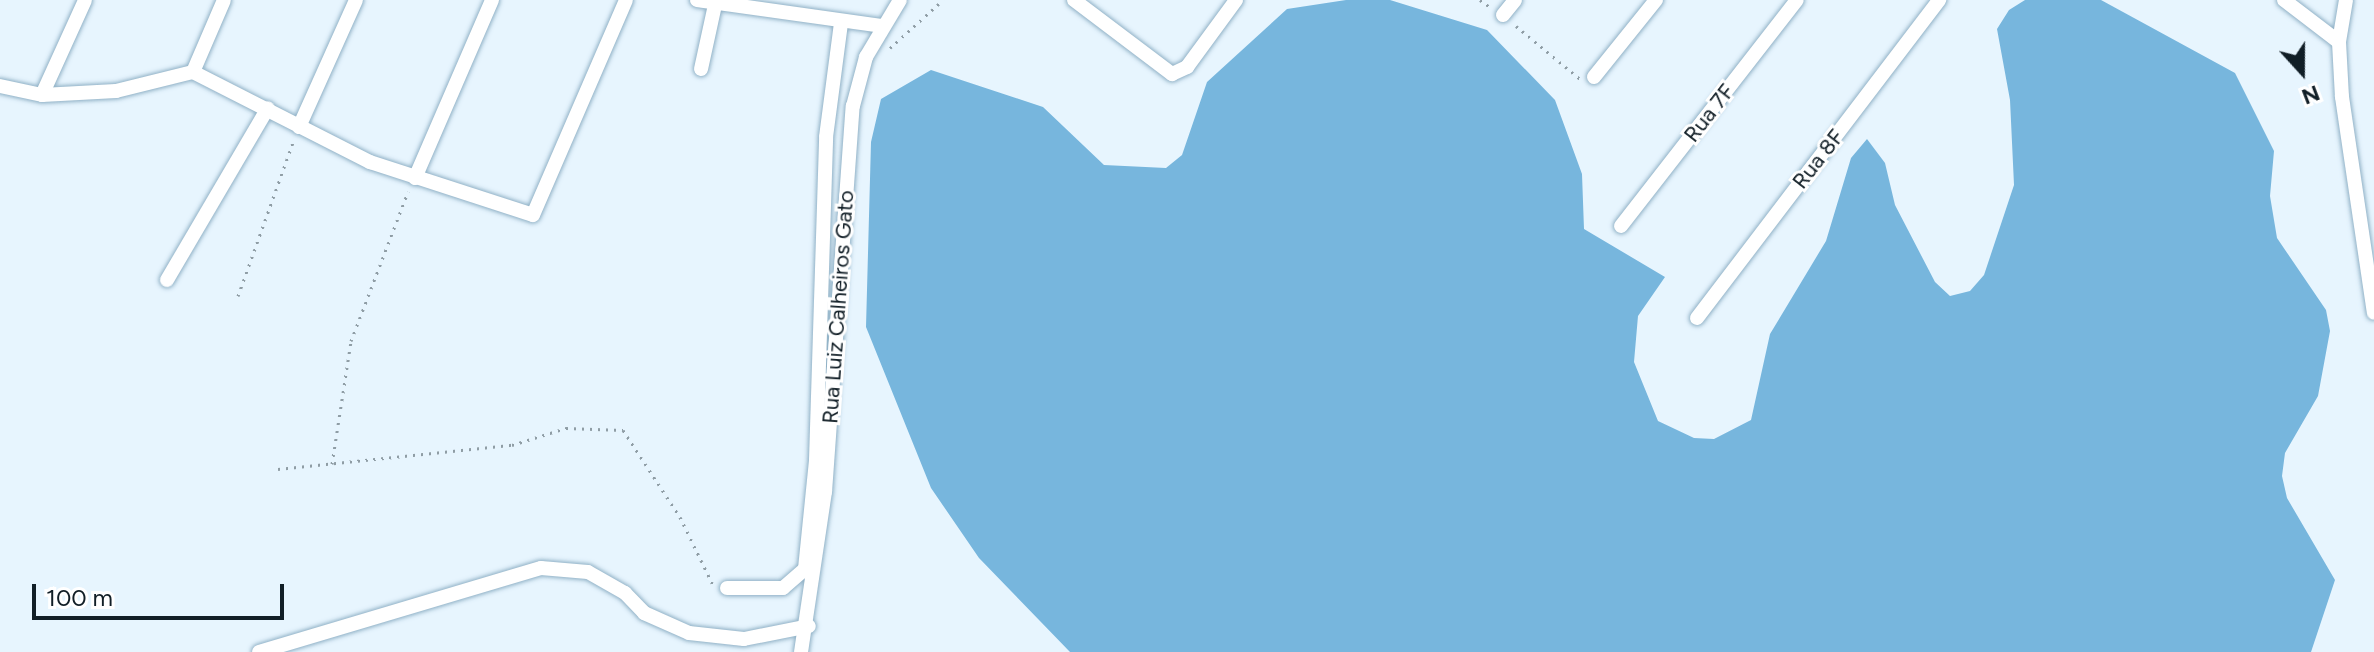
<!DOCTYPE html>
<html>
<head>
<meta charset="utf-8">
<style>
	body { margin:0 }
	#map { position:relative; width:2374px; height:652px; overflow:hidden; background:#e7f5fe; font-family:Figtree,sans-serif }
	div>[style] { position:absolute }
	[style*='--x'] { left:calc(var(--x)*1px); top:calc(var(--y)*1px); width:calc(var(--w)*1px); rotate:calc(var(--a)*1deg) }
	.forest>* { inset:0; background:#77b6dd }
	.path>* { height:3px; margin-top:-1.5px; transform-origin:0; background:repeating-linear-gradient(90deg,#8f9da5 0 2px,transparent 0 8px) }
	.roads { filter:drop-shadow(0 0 2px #90b1c6) drop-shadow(0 0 2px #90b1c6) }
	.street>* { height:14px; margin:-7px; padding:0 7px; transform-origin:7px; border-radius:7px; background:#fff }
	span { translate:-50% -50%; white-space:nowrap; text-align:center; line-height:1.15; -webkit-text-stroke:6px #fff; paint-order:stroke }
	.street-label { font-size:22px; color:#111e26 }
	.north { position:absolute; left:2262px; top:32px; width:80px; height:80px; -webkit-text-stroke:6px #fff; paint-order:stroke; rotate:159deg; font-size:22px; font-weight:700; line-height:32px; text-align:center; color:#111e26 }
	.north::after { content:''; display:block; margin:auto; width:28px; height:36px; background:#111e26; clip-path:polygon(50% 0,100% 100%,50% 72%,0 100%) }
	.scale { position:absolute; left:32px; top:584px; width:252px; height:36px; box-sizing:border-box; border:4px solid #111e26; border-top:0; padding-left:10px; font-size:24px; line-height:28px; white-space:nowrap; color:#111e26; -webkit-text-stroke:6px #fff; paint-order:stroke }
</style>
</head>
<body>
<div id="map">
	<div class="forest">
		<i style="clip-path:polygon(1346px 0,1390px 0,1487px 30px,1555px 100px,1582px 174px,1584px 229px,1665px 277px,1638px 316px,1634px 362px,1658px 421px,1694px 438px,1714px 439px,1751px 420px,1770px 334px,1826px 241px,1851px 158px,1867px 139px,1885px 163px,1895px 205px,1935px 282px,1950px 296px,1970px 291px,1984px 275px,2014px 185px,2010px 100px,1997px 29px,2009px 10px,2025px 0,2101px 0,2235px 73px,2274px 151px,2270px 196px,2277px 238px,2326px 310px,2330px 331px,2318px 396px,2285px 453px,2282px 476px,2287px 498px,2335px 580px,2311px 652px,1070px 652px,979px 558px,931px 488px,866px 327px,871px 142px,881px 99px,931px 70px,1043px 107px,1104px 165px,1166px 168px,1182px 155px,1207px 82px,1287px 9px)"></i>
	</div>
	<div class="path">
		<i style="--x:1480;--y:0;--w:12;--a:35"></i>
		<i style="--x:1516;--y:26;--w:83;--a:39.6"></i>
		<i style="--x:890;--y:48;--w:72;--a:-42.2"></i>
		<i style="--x:238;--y:296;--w:164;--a:-70.3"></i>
		<i style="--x:332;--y:464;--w:124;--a:-81.2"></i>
		<i style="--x:351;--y:341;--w:160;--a:-69.1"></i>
		<i style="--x:278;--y:469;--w:235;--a:-5.9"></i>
		<i style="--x:512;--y:445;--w:57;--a:-17.5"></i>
		<i style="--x:566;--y:428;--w:57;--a:2"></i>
		<i style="--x:623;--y:430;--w:104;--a:56.8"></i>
		<i style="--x:680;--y:517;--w:78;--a:64.1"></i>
	</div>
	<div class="roads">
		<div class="street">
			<i style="--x:697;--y:0;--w:186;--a:8"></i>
			<i style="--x:1074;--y:0;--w:123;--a:37.1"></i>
			<i style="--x:1172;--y:74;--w:17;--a:-25"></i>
			<i style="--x:1187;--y:67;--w:83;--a:-53.8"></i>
			<i style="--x:2284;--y:0;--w:69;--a:37.4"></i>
			<i style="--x:2346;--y:0;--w:43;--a:99.5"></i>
			<i style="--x:2339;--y:42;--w:55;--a:86.9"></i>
			<i style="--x:2342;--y:97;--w:218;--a:81.6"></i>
			<i style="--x:1503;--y:15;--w:19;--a:-51"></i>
			<i style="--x:701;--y:69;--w:66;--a:-77.7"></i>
			<i style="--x:193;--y:72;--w:199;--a:27"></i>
			<i style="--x:370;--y:162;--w:171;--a:18"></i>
			<i style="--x:533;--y:215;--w:234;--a:-66.6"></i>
			<i style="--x:193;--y:72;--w:78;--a:-66.7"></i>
			<i style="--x:1594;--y:77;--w:99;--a:-51.2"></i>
			<i style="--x:0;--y:86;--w:43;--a:12.1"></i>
			<i style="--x:42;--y:95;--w:74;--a:-3.1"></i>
			<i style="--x:116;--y:91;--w:79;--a:-13.9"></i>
			<i style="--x:42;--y:95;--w:104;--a:-65.6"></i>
			<i style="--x:299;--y:127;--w:139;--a:-65.8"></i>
			<i style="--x:415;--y:178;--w:194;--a:-66.6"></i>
			<i style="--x:1621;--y:226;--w:286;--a:-52.1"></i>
			<i style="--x:167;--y:280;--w:199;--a:-59.6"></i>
			<i style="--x:1697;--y:318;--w:400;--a:-52.7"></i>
			<i style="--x:727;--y:588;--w:56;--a:0"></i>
			<i style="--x:783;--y:588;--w:29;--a:-41"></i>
			<i style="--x:805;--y:569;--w:110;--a:-84.2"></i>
			<i style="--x:816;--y:460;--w:323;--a:-88.2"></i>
			<i style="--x:826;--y:137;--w:115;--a:-82.5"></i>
			<i style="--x:259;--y:652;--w:294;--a:-16.6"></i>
			<i style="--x:541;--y:568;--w:47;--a:4.9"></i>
			<i style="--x:588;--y:572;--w:43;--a:29.6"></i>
			<i style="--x:625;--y:593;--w:28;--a:46"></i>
			<i style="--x:644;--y:613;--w:49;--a:24"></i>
			<i style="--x:689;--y:633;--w:55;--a:6.2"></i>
			<i style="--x:744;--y:639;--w:66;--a:-11.3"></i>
			<i style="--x:801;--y:652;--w:162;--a:-81.5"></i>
			<i style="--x:825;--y:492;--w:387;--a:-85.9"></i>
			<i style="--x:853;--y:106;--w:51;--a:-75.1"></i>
			<i style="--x:866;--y:57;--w:66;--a:-59.2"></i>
		</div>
	</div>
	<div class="street-label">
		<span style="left:1709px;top:113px;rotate:-52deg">Rua 7F</span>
		<span style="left:1818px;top:159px;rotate:-52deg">Rua 8F</span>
		<span style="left:838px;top:307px;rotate:-86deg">Rua Luiz Calheiros Gato</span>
	</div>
	<div class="north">N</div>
	<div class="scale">100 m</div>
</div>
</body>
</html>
